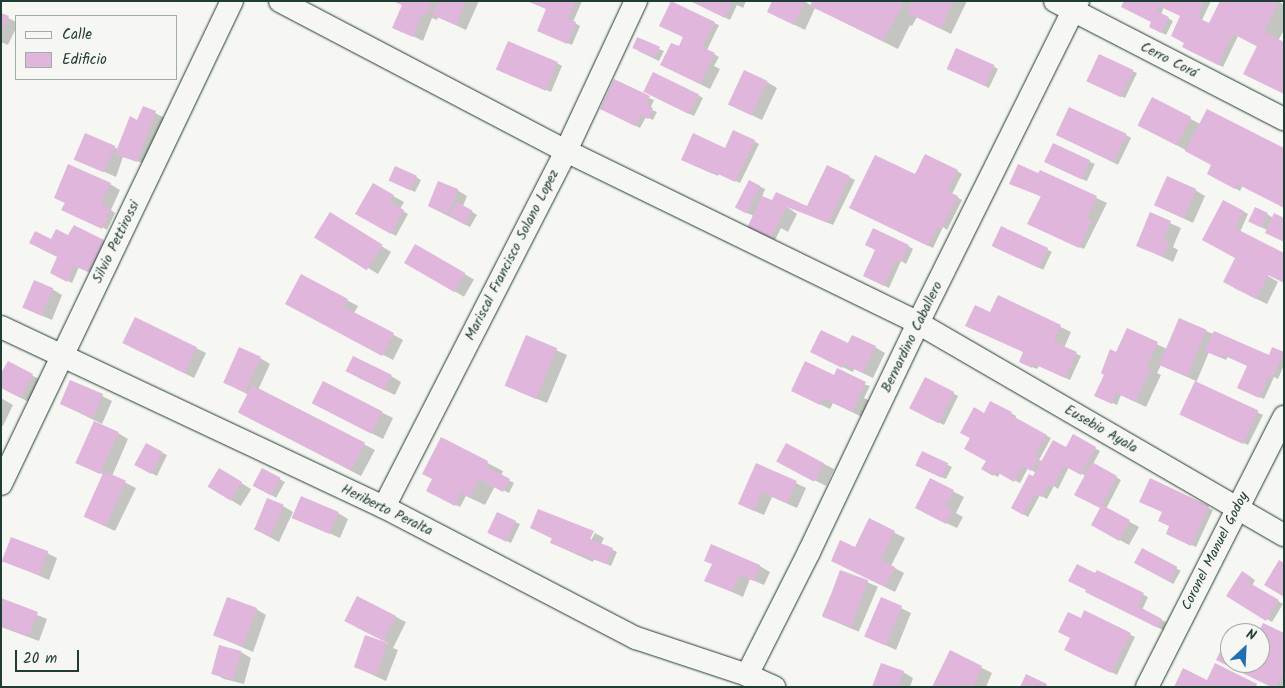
<!DOCTYPE html>
<html>
<head>
<meta charset="utf-8">
<style>
	body { margin:0 }
	#map { position:relative; width:1285px; height:688px; overflow:hidden; background:#f6f6f2; font-family:Kalam,sans-serif }
	div>[style] { position:absolute }
	[style*='--x'] { left:calc(var(--x)*1px); top:calc(var(--y)*1px); width:calc(var(--w)*1px); rotate:calc(var(--a)*1deg) }
	.shadow>* { inset:0; background:#0003; transform-origin:0 0 }
	.building>* { inset:0; background:#e1b6dc; transform-origin:0 0 }
	.roads { filter:drop-shadow(0 0 1px #1f3d34) drop-shadow(0 0 1px #1f3d34) }
	.minor>* { height:22px; margin:-11px; padding:0 11px; transform-origin:11px; border-radius:11px; background:#f6f6f2 }
	span { translate:-50% -50%; white-space:nowrap; text-align:center; line-height:1.15; -webkit-text-stroke:4px #f6f6f2; paint-order:stroke }
	.street-label { font-size:14px; color:#1f3d34 }
	.frame { position:absolute; inset:0; border:2px solid #1f3d34; pointer-events:none }
	.legend { position:absolute; left:15px; top:15px; width:162px; height:65px; box-sizing:border-box; background:#f6f6f2; border:1px solid #a0aca6; margin:0; padding:6px 9px; list-style:none; font-size:15px; color:#1f3d34 }
	.legend li { display:flex; align-items:center; gap:10px; height:25px }
	.legend b { width:25px; border:1px solid #a0aca6 }
	.north { position:absolute; left:1220px; top:623px; width:50px; height:50px; box-sizing:border-box; background:#f6f6f2; border:1px solid #a0aca6; border-radius:50%; rotate:25deg; font-size:14px; font-weight:700; line-height:20px; text-align:center; color:#1f3d34 }
	.north::after { content:''; display:block; margin:auto; width:18px; height:22px; background:#1f6fb2; clip-path:polygon(50% 0,100% 100%,50% 72%,0 100%) }
	.scale { position:absolute; left:15px; top:650px; width:64px; height:22px; box-sizing:border-box; border:2px solid #1f3d34; border-top:0; padding-left:6px; font-size:15px; line-height:18px; white-space:nowrap; color:#1f3d34; -webkit-text-stroke:4px #f6f6f2; paint-order:stroke }
</style>
</head>
<body>
<div id="map">
	<div class="shadow">
		<i style="clip-path:polygon(395px 1px,479px 1px,466px 30px,438px 17px,437px 20px,432px 18px,423px 41px,394px 27px,403px 6px)"></i>
		<i style="clip-path:polygon(531px 1px,582px 1px,573px 22px,580px 26px,572px 45px,544px 33px,548px 9px)"></i>
		<i style="clip-path:polygon(692px 1px,746px 1px,743px 8px,737px 5px,730px 20px)"></i>
		<i style="clip-path:polygon(804px 1px,812px 6px,814px 1px,967px 1px,951px 34px,917px 17px,912px 26px,910px 25px,898px 49px,815px 8px,805px 30px,779px 17px)"></i>
		<i style="clip-path:polygon(1126px 1px,1211px 1px,1202px 20px,1210px 24px,1278px 1px,1283px 4px,1284px 1px,1284px 30px,1278px 41px,1258px 47px,1238px 36px,1223px 67px,1188px 50px,1182px 16px,1164px 7px,1161px 14px,1173px 21px,1166px 35px,1150px 26px,1153px 22px)"></i>
		<i style="clip-path:polygon(1px 14px,16px 22px,16px 28px,8px 45px,1px 42px)"></i>
		<i style="clip-path:polygon(714px 23px,719px 25px,707px 50px,719px 57px,714px 66px,720px 69px,710px 89px,672px 70px,685px 51px)"></i>
		<i style="clip-path:polygon(659px 49px,664px 51px,659px 61px,638px 51px)"></i>
		<i style="clip-path:polygon(557px 63px,562px 66px,551px 92px,502px 72px)"></i>
		<i style="clip-path:polygon(993px 66px,998px 69px,989px 88px,953px 71px)"></i>
		<i style="clip-path:polygon(1132px 71px,1137px 73px,1125px 98px,1092px 83px)"></i>
		<i style="clip-path:polygon(767px 82px,777px 88px,762px 120px,739px 109px)"></i>
		<i style="clip-path:polygon(650px 94px,698px 95px,703px 98px,694px 116px)"></i>
		<i style="clip-path:polygon(649px 98px,654px 100px,650px 109px,657px 112px,653px 120px,646px 117px,640px 128px,606px 111px)"></i>
		<i style="clip-path:polygon(1152px 98px,1200px 124px,1243px 185px,1240px 191px,1213px 177px,1213px 165px,1149px 130px)"></i>
		<i style="left:1070px;top:108px;width:68px;height:30px;rotate:26deg"></i>
		<i style="clip-path:polygon(155px 113px,165px 118px,143px 163px,123px 157px,116px 177px,76px 159px,86px 135px,118px 149px,138px 121px)"></i>
		<i style="clip-path:polygon(754px 141px,759px 144px,740px 183px,719px 173px,718px 176px,687px 162px)"></i>
		<i style="left:1054px;top:145px;width:45px;height:19px;rotate:25deg"></i>
		<i style="clip-path:polygon(827px 166px,855px 180px,833px 225px,783px 204px,797px 214px,788px 232px,781px 228px,775px 240px,753px 230px,754px 216px,742px 211px,750px 182px,765px 189px,762px 197px,773px 202px,808px 208px)"></i>
		<i style="clip-path:polygon(957px 171px,962px 174px,952px 194px,962px 200px,947px 230px,943px 227px,933px 248px,855px 210px,915px 176px)"></i>
		<i style="clip-path:polygon(1040px 171px,1107px 203px,1084px 249px,1034px 227px,1042px 197px,1016px 186px,1039px 175px)"></i>
		<i style="clip-path:polygon(416px 177px,421px 180px,415px 192px,394px 182px)"></i>
		<i style="clip-path:polygon(110px 184px,120px 190px,111px 210px,115px 213px,107px 230px,66px 203px)"></i>
		<i style="clip-path:polygon(373px 185px,404px 202px,400px 209px,408px 214px,396px 236px,357px 214px)"></i>
		<i style="clip-path:polygon(457px 190px,467px 196px,463px 206px,477px 215px,470px 227px,428px 206px)"></i>
		<i style="clip-path:polygon(1195px 190px,1205px 196px,1193px 223px,1166px 210px)"></i>
		<i style="clip-path:polygon(1224px 201px,1248px 214px,1240px 232px,1266px 272px,1265px 274px,1278px 282px,1267px 304px,1234px 288px,1237px 257px)"></i>
		<i style="clip-path:polygon(1150px 214px,1181px 228px,1173px 247px,1178px 250px,1173px 262px,1137px 245px)"></i>
		<i style="clip-path:polygon(1267px 214px,1273px 218px,1267px 230px,1255px 224px)"></i>
		<i style="clip-path:polygon(340px 220px,391px 252px,378px 274px,316px 236px)"></i>
		<i style="clip-path:polygon(74px 226px,114px 247px,99px 277px,79px 267px,72px 283px,56px 275px,59px 257px,52px 241px,68px 236px)"></i>
		<i style="left:1001px;top:228px;width:56px;height:20px;rotate:25deg"></i>
		<i style="left:416px;top:246px;width:67px;height:20px;rotate:30deg"></i>
		<i style="clip-path:polygon(908px 246px,913px 249px,906px 264px,901px 261px,889px 288px,869px 278px)"></i>
		<i style="clip-path:polygon(301px 276px,358px 306px,354px 313px,403px 340px,393px 360px,297px 310px)"></i>
		<i style="clip-path:polygon(52px 289px,62px 295px,52px 320px,24px 308px)"></i>
		<i style="clip-path:polygon(998px 297px,1071px 332px,1064px 348px,1081px 356px,1070px 380px,1039px 366px,1037px 369px,1025px 364px,1025px 352px)"></i>
		<i style="clip-path:polygon(1127px 330px,1167px 349px,1206px 331px,1270px 357px,1273px 349px,1284px 354px,1284px 365px,1278px 379px,1274px 377px,1264px 399px,1243px 390px,1250px 367px,1228px 356px,1226px 360px,1209px 352px,1196px 383px,1263px 415px,1248px 445px,1185px 416px,1196px 381px,1161px 365px,1157px 373px,1161px 375px,1146px 407px,1121px 395px,1117px 405px,1101px 398px)"></i>
		<i style="clip-path:polygon(527px 337px,567px 355px,547px 403px,517px 391px)"></i>
		<i style="clip-path:polygon(848px 345px,875px 347px,885px 353px,873px 378px,854px 369px,853px 372px,822px 357px)"></i>
		<i style="clip-path:polygon(134px 348px,196px 348px,206px 353px,194px 378px)"></i>
		<i style="clip-path:polygon(260px 358px,270px 364px,258px 390px,375px 450px,361px 476px,249px 418px,249px 395px,235px 388px)"></i>
		<i style="clip-path:polygon(8px 363px,43px 381px,31px 403px,7px 391px)"></i>
		<i style="clip-path:polygon(391px 376px,401px 382px,395px 395px,357px 377px)"></i>
		<i style="clip-path:polygon(835px 376px,870px 386px,864px 398px,870px 401px,862px 417px,833px 403px,830px 409px,803px 396px)"></i>
		<i style="clip-path:polygon(926px 378px,958px 396px,944px 425px,916px 411px)"></i>
		<i style="clip-path:polygon(323px 383px,393px 418px,383px 439px,324px 409px)"></i>
		<i style="clip-path:polygon(102px 396px,112px 401px,102px 424px,61px 404px)"></i>
		<i style="clip-path:polygon(1px 398px,13px 405px,3px 426px,1px 426px)"></i>
		<i style="clip-path:polygon(991px 402px,1016px 416px,1015px 419px,1051px 438px,1039px 460px,1042px 461px,1066px 449px,1073px 436px,1100px 451px,1093px 464px,1121px 480px,1106px 509px,1139px 527px,1129px 545px,1092px 525px,1102px 508px,1086px 476px,1069px 467px,1058px 489px,1054px 486px,1047px 499px,1040px 495px,1028px 517px,1013px 508px,1036px 473px,1028px 468px,1020px 483px,1000px 473px,998px 477px,983px 469px,987px 460px,985px 414px)"></i>
		<i style="clip-path:polygon(118px 433px,128px 439px,112px 476px,136px 488px,115px 531px,94px 521px,104px 475px,78px 462px)"></i>
		<i style="clip-path:polygon(441px 439px,503px 471px,501px 476px,514px 483px,509px 493px,495px 486px,485px 505px,466px 496px,460px 507px,428px 491px,433px 479px)"></i>
		<i style="clip-path:polygon(787px 445px,834px 469px,826px 486px,789px 467px)"></i>
		<i style="clip-path:polygon(163px 453px,167px 455px,157px 476px,141px 468px)"></i>
		<i style="clip-path:polygon(923px 453px,952px 467px,946px 479px,922px 468px)"></i>
		<i style="clip-path:polygon(757px 464px,806px 488px,797px 508px,772px 497px,764px 515px,750px 509px)"></i>
		<i style="left:219px;top:469px;width:38px;height:20px;rotate:32deg"></i>
		<i style="left:263px;top:470px;width:25px;height:18px;rotate:29deg"></i>
		<i style="clip-path:polygon(931px 480px,964px 497px,956px 513px,963px 517px,957px 528px,927px 514px)"></i>
		<i style="clip-path:polygon(1151px 480px,1213px 510px,1196px 547px,1172px 536px,1171px 526px)"></i>
		<i style="clip-path:polygon(283px 506px,293px 512px,279px 542px,254px 529px)"></i>
		<i style="clip-path:polygon(338px 513px,348px 519px,340px 538px,294px 517px)"></i>
		<i style="clip-path:polygon(869px 520px,905px 538px,891px 566px,904px 573px,895px 592px,842px 566px,855px 549px)"></i>
		<i style="clip-path:polygon(515px 522px,520px 524px,511px 543px,493px 535px)"></i>
		<i style="clip-path:polygon(531px 528px,589px 540px,591px 540px,595px 533px,604px 538px,601px 544px,617px 552px,611px 566px,594px 559px,593px 562px,562px 548px,551px 543px,553px 539px)"></i>
		<i style="left:1143px;top:550px;width:43px;height:15px;rotate:29deg"></i>
		<i style="clip-path:polygon(47px 553px,57px 558px,49px 580px,3px 560px)"></i>
		<i style="clip-path:polygon(760px 566px,770px 572px,764px 585px,750px 579px,743px 597px,706px 580px)"></i>
		<i style="left:841px;top:571px;width:40px;height:49px;rotate:23deg"></i>
		<i style="clip-path:polygon(1097px 571px,1148px 597px,1142px 610px,1166px 622px,1163px 630px,1092px 595px,1088px 590px)"></i>
		<i style="clip-path:polygon(1242px 572px,1255px 580px,1252px 586px,1283px 604px,1272px 622px,1228px 596px)"></i>
		<i style="clip-path:polygon(1px 600px,47px 619px,39px 641px,1px 627px)"></i>
		<i style="clip-path:polygon(901px 608px,911px 613px,896px 650px,866px 636px)"></i>
		<i style="clip-path:polygon(256px 609px,266px 615px,253px 652px,214px 635px)"></i>
		<i style="clip-path:polygon(1085px 612px,1135px 637px,1117px 675px,1090px 661px,1081px 620px)"></i>
		<i style="clip-path:polygon(396px 617px,406px 622px,393px 648px,398px 650px,386px 681px,355px 667px,366px 636px,388px 644px,388px 643px,356px 627px)"></i>
		<i style="clip-path:polygon(1284px 634px,1284px 683px,1282px 687px,1273px 687px,1223px 662px,1230px 645px,1230px 663px,1260px 663px)"></i>
		<i style="clip-path:polygon(241px 652px,251px 658px,244px 684px,224px 679px,213px 673px)"></i>
		<i style="clip-path:polygon(950px 652px,992px 673px,986px 687px,934px 687px)"></i>
		<i style="clip-path:polygon(903px 672px,913px 678px,910px 687px,873px 687px)"></i>
	</div>
	<div class="building">
		<i style="clip-path:polygon(393px 1px,433px 1px,427px 15px,422px 13px,413px 37px,392px 28px,402px 5px)"></i>
		<i style="clip-path:polygon(438px 1px,466px 1px,456px 25px,432px 15px)"></i>
		<i style="clip-path:polygon(527px 1px,576px 1px,568px 19px,576px 22px,567px 44px,537px 31px,546px 9px)"></i>
		<i style="clip-path:polygon(671px 1px,715px 22px,702px 47px,715px 53px,700px 84px,660px 65px,671px 43px,679px 46px,683px 37px,659px 26px)"></i>
		<i style="clip-path:polygon(690px 1px,733px 1px,725px 18px)"></i>
		<i style="clip-path:polygon(772px 1px,806px 1px,794px 25px,767px 12px)"></i>
		<i style="clip-path:polygon(812px 1px,905px 1px,883px 41px,810px 6px)"></i>
		<i style="clip-path:polygon(912px 1px,954px 1px,941px 29px,907px 13px)"></i>
		<i style="clip-path:polygon(1124px 1px,1205px 1px,1197px 17px,1209px 23px,1220px 1px,1279px 1px,1264px 32px,1284px 42px,1284px 94px,1243px 74px,1257px 46px,1233px 34px,1218px 65px,1182px 47px,1184px 43px,1171px 36px,1180px 16px,1159px 6px,1157px 11px,1169px 17px,1161px 33px,1149px 27px,1151px 22px,1121px 7px)"></i>
		<i style="clip-path:polygon(1px 13px,9px 16px,1px 33px)"></i>
		<i style="left:637px;top:37px;width:25px;height:12px;rotate:23deg"></i>
		<i style="left:508px;top:41px;width:54px;height:31px;rotate:23deg"></i>
		<i style="left:956px;top:48px;width:42px;height:23px;rotate:24deg"></i>
		<i style="left:1099px;top:54px;width:38px;height:30px;rotate:25deg"></i>
		<i style="left:744px;top:70px;width:26px;height:38px;rotate:25deg"></i>
		<i style="left:653px;top:72px;width:51px;height:22px;rotate:26deg"></i>
		<i style="clip-path:polygon(614px 79px,650px 96px,646px 105px,653px 108px,648px 119px,641px 115px,635px 126px,600px 109px)"></i>
		<i style="left:1152px;top:97px;width:44px;height:32px;rotate:27deg"></i>
		<i style="clip-path:polygon(143px 106px,156px 111px,137px 162px,115px 154px,130px 116px,137px 120px)"></i>
		<i style="left:1069px;top:107px;width:64px;height:31px;rotate:25deg"></i>
		<i style="clip-path:polygon(1207px 109px,1284px 148px,1284px 208px,1237px 184px,1235px 189px,1207px 174px,1211px 165px,1185px 151px)"></i>
		<i style="clip-path:polygon(733px 130px,755px 140px,735px 182px,714px 172px,713px 174px,681px 160px,693px 133px,725px 148px)"></i>
		<i style="left:85px;top:133px;width:33px;height:29px;rotate:23deg"></i>
		<i style="left:1053px;top:143px;width:41px;height:21px;rotate:25deg"></i>
		<i style="clip-path:polygon(925px 154px,958px 170px,947px 191px,958px 196px,942px 228px,938px 226px,928px 246px,849px 208px,875px 155px,915px 174px)"></i>
		<i style="clip-path:polygon(68px 164px,111px 183px,101px 204px,111px 209px,102px 229px,61px 210px,65px 203px,54px 198px)"></i>
		<i style="clip-path:polygon(1018px 164px,1038px 173px,1040px 170px,1097px 196px,1087px 218px,1092px 220px,1079px 248px,1027px 224px,1041px 196px,1009px 184px)"></i>
		<i style="clip-path:polygon(827px 165px,850px 176px,828px 223px,787px 207px,770px 239px,747px 228px,762px 196px,772px 200px,776px 192px,807px 206px)"></i>
		<i style="left:395px;top:166px;width:24px;height:16px;rotate:24deg"></i>
		<i style="left:1167px;top:176px;width:32px;height:32px;rotate:24deg"></i>
		<i style="left:749px;top:180px;width:13px;height:31px;rotate:27deg"></i>
		<i style="left:438px;top:181px;width:22px;height:27px;rotate:22deg"></i>
		<i style="clip-path:polygon(373px 183px,394px 195px,390px 202px,404px 210px,391px 234px,355px 214px)"></i>
		<i style="clip-path:polygon(1223px 200px,1244px 211px,1235px 228px,1284px 253px,1284px 283px,1268px 275px,1256px 299px,1223px 282px,1235px 258px,1202px 240px)"></i>
		<i style="left:457px;top:202px;width:18px;height:16px;rotate:29deg"></i>
		<i style="left:1255px;top:207px;width:14px;height:16px;rotate:25deg"></i>
		<i style="left:330px;top:212px;width:62px;height:30px;rotate:32deg"></i>
		<i style="clip-path:polygon(1150px 212px,1171px 221px,1163px 240px,1169px 243px,1163px 257px,1136px 246px)"></i>
		<i style="clip-path:polygon(1274px 213px,1284px 218px,1284px 242px,1265px 233px)"></i>
		<i style="clip-path:polygon(74px 225px,104px 240px,88px 272px,74px 266px,67px 282px,50px 273px,57px 257px,29px 243px,35px 231px,51px 239px,56px 229px,68px 235px)"></i>
		<i style="left:1001px;top:226px;width:52px;height:22px;rotate:25deg"></i>
		<i style="clip-path:polygon(873px 228px,909px 245px,901px 262px,896px 260px,884px 286px,863px 276px,875px 250px,865px 245px)"></i>
		<i style="left:415px;top:244px;width:58px;height:22px;rotate:30deg"></i>
		<i style="clip-path:polygon(301px 274px,348px 299px,344px 307px,394px 333px,382px 356px,285px 304px)"></i>
		<i style="left:34px;top:280px;width:21px;height:30px;rotate:23deg"></i>
		<i style="clip-path:polygon(998px 295px,1061px 325px,1054px 342px,1077px 352px,1065px 378px,1034px 364px,1032px 368px,1019px 362px,1023px 352px,965px 326px,975px 305px,990px 312px)"></i>
		<i style="left:135px;top:317px;width:69px;height:29px;rotate:26deg"></i>
		<i style="left:1179px;top:318px;width:30px;height:51px;rotate:23deg"></i>
		<i style="clip-path:polygon(1127px 328px,1158px 342px,1147px 366px,1151px 368px,1135px 402px,1116px 393px,1112px 404px,1094px 396px,1104px 375px,1101px 373px,1110px 349px,1116px 352px)"></i>
		<i style="clip-path:polygon(821px 330px,848px 343px,852px 335px,876px 346px,863px 373px,844px 364px,842px 368px,810px 352px)"></i>
		<i style="clip-path:polygon(1214px 331px,1269px 355px,1272px 347px,1284px 352px,1273px 377px,1269px 376px,1259px 398px,1237px 388px,1247px 366px,1223px 355px,1221px 358px,1204px 351px)"></i>
		<i style="left:526px;top:335px;width:34px;height:55px;rotate:23deg"></i>
		<i style="left:239px;top:347px;width:24px;height:39px;rotate:24deg"></i>
		<i style="left:353px;top:356px;width:43px;height:17px;rotate:26deg"></i>
		<i style="clip-path:polygon(8px 361px,33px 374px,21px 398px,1px 388px,1px 373px)"></i>
		<i style="clip-path:polygon(805px 361px,834px 375px,837px 368px,866px 382px,852px 412px,823px 398px,820px 405px,791px 391px)"></i>
		<i style="left:925px;top:377px;width:33px;height:35px;rotate:27deg"></i>
		<i style="left:70px;top:380px;width:36px;height:26px;rotate:23deg"></i>
		<i style="left:323px;top:381px;width:67px;height:25px;rotate:27deg"></i>
		<i style="left:1195px;top:381px;width:70px;height:37px;rotate:25deg"></i>
		<i style="left:252px;top:385px;width:127px;height:31px;rotate:27deg"></i>
		<i style="clip-path:polygon(990px 401px,1012px 412px,1011px 415px,1047px 435px,1035px 456px,1039px 458px,1031px 471px,1023px 466px,1014px 482px,995px 471px,993px 476px,981px 469px,986px 461px,964px 449px,970px 438px,960px 433px,974px 407px,984px 413px)"></i>
		<i style="left:94px;top:421px;width:27px;height:46px;rotate:24deg"></i>
		<i style="clip-path:polygon(1073px 434px,1096px 447px,1081px 475px,1064px 466px,1053px 487px,1048px 485px,1042px 497px,1035px 494px,1023px 515px,1011px 508px,1029px 474px,1033px 476px,1053px 440px,1066px 447px)"></i>
		<i style="clip-path:polygon(441px 437px,488px 461px,486px 466px,510px 479px,503px 492px,479px 479px,470px 498px,461px 493px,455px 506px,426px 491px,432px 479px,422px 474px)"></i>
		<i style="left:146px;top:443px;width:19px;height:25px;rotate:28deg"></i>
		<i style="left:786px;top:443px;width:43px;height:21px;rotate:28deg"></i>
		<i style="left:922px;top:451px;width:29px;height:16px;rotate:25deg"></i>
		<i style="clip-path:polygon(1092px 462px,1117px 476px,1102px 505px,1130px 520px,1119px 541px,1091px 525px,1100px 508px,1074px 495px)"></i>
		<i style="clip-path:polygon(756px 463px,797px 481px,787px 503px,762px 492px,754px 511px,738px 504px)"></i>
		<i style="left:219px;top:468px;width:27px;height:22px;rotate:31deg"></i>
		<i style="left:262px;top:468px;width:21px;height:20px;rotate:28deg"></i>
		<i style="left:104px;top:471px;width:24px;height:50px;rotate:24deg"></i>
		<i style="clip-path:polygon(930px 478px,954px 490px,946px 506px,953px 510px,946px 524px,915px 508px)"></i>
		<i style="clip-path:polygon(1150px 478px,1209px 506px,1191px 546px,1166px 534px,1169px 526px,1158px 521px,1162px 512px,1139px 502px)"></i>
		<i style="left:301px;top:496px;width:41px;height:24px;rotate:23deg"></i>
		<i style="left:267px;top:498px;width:18px;height:34px;rotate:22deg"></i>
		<i style="clip-path:polygon(538px 509px,594px 531px,590px 539px,613px 548px,606px 564px,550px 543px,552px 538px,530px 528px)"></i>
		<i style="left:497px;top:512px;width:21px;height:23px;rotate:25deg"></i>
		<i style="clip-path:polygon(869px 518px,895px 531px,881px 560px,895px 567px,885px 587px,831px 561px,840px 540px,855px 547px)"></i>
		<i style="left:11px;top:537px;width:40px;height:26px;rotate:21deg"></i>
		<i style="clip-path:polygon(711px 544px,760px 565px,754px 581px,739px 575px,732px 592px,704px 581px,712px 564px,704px 561px)"></i>
		<i style="left:1142px;top:548px;width:40px;height:17px;rotate:28deg"></i>
		<i style="clip-path:polygon(1279px 560px,1284px 563px,1284px 597px,1264px 585px)"></i>
		<i style="clip-path:polygon(1077px 564px,1095px 573px,1097px 570px,1144px 593px,1138px 606px,1162px 619px,1158px 628px,1085px 592px,1086px 590px,1068px 581px)"></i>
		<i style="left:840px;top:570px;width:30px;height:50px;rotate:20deg"></i>
		<i style="clip-path:polygon(1242px 571px,1251px 577px,1248px 582px,1279px 600px,1266px 621px,1226px 596px)"></i>
		<i style="left:357px;top:596px;width:44px;height:28px;rotate:27deg"></i>
		<i style="left:227px;top:597px;width:32px;height:41px;rotate:20deg"></i>
		<i style="left:881px;top:597px;width:23px;height:43px;rotate:23deg"></i>
		<i style="clip-path:polygon(1px 598px,38px 612px,29px 636px,1px 626px)"></i>
		<i style="clip-path:polygon(1084px 610px,1131px 633px,1111px 673px,1064px 650px,1070px 638px,1058px 632px,1068px 612px,1081px 618px)"></i>
		<i style="clip-path:polygon(1263px 623px,1284px 633px,1284px 679px,1281px 677px,1276px 687px,1271px 687px,1216px 660px,1225px 642px,1230px 644px,1230px 663px,1260px 663px,1258px 633px)"></i>
		<i style="left:365px;top:635px;width:24px;height:34px;rotate:19deg"></i>
		<i style="left:219px;top:645px;width:23px;height:30px;rotate:15deg"></i>
		<i style="clip-path:polygon(950px 650px,982px 666px,973px 687px,932px 687px)"></i>
		<i style="clip-path:polygon(881px 663px,904px 671px,898px 687px,872px 687px)"></i>
		<i style="clip-path:polygon(1215px 663px,1257px 684px,1256px 687px,1174px 687px,1183px 668px,1207px 680px)"></i>
		<i style="clip-path:polygon(1026px 674px,1047px 684px,1046px 687px,1020px 687px)"></i>
	</div>
	<div class="roads">
		<div class="minor">
			<i style="--x:280;--y:1;--w:323;--a:27.7"></i>
			<i style="--x:566;--y:151;--w:392;--a:26"></i>
			<i style="--x:918;--y:323;--w:423;--a:30.1"></i>
			<i style="--x:1055;--y:1;--w:258;--a:27.3"></i>
			<i style="--x:1;--y:327;--w:423;--a:25.2"></i>
			<i style="--x:384;--y:507;--w:284;--a:27.5"></i>
			<i style="--x:636;--y:638;--w:117;--a:18.4"></i>
			<i style="--x:747;--y:675;--w:30;--a:24"></i>
			<i style="--x:1;--y:484;--w:535;--a:-64.44"></i>
			<i style="--x:384;--y:507;--w:400;--a:-62.9"></i>
			<i style="--x:566;--y:151;--w:166;--a:-65"></i>
			<i style="--x:747;--y:675;--w:138;--a:-63.2"></i>
			<i style="--x:809;--y:552;--w:254;--a:-64.5"></i>
			<i style="--x:918;--y:323;--w:360;--a:-63.6"></i>
			<i style="--x:1147;--y:687;--w:303;--a:-63.1"></i>
		</div>
	</div>
	<div class="street-label">
		<span style="left:1169px;top:60px;rotate:27deg">Cerro Corá</span>
		<span style="left:116px;top:242px;rotate:-64deg">Silvio Pettirossi</span>
		<span style="left:512px;top:255px;rotate:-63deg">Mariscal Francisco Solano Lopez</span>
		<span style="left:912px;top:337px;rotate:-64deg">Bernardino Caballero</span>
		<span style="left:1101px;top:429px;rotate:30deg">Eusebio Ayala</span>
		<span style="left:387px;top:510px;rotate:26deg">Heriberto Peralta</span>
		<span style="left:1215px;top:551px;rotate:-63deg">Coronel Manuel Godoy</span>
	</div>
	<div class="frame"></div>
	<ul class="legend">
	<li><b style="height:6px;background:#f6f6f2"></b>Calle</li>
	<li><b style="height:14px;background:#e1b6dc"></b>Edificio</li>
	</ul>
	<div class="north">N</div>
	<div class="scale">20 m</div>
</div>
</body>
</html>
